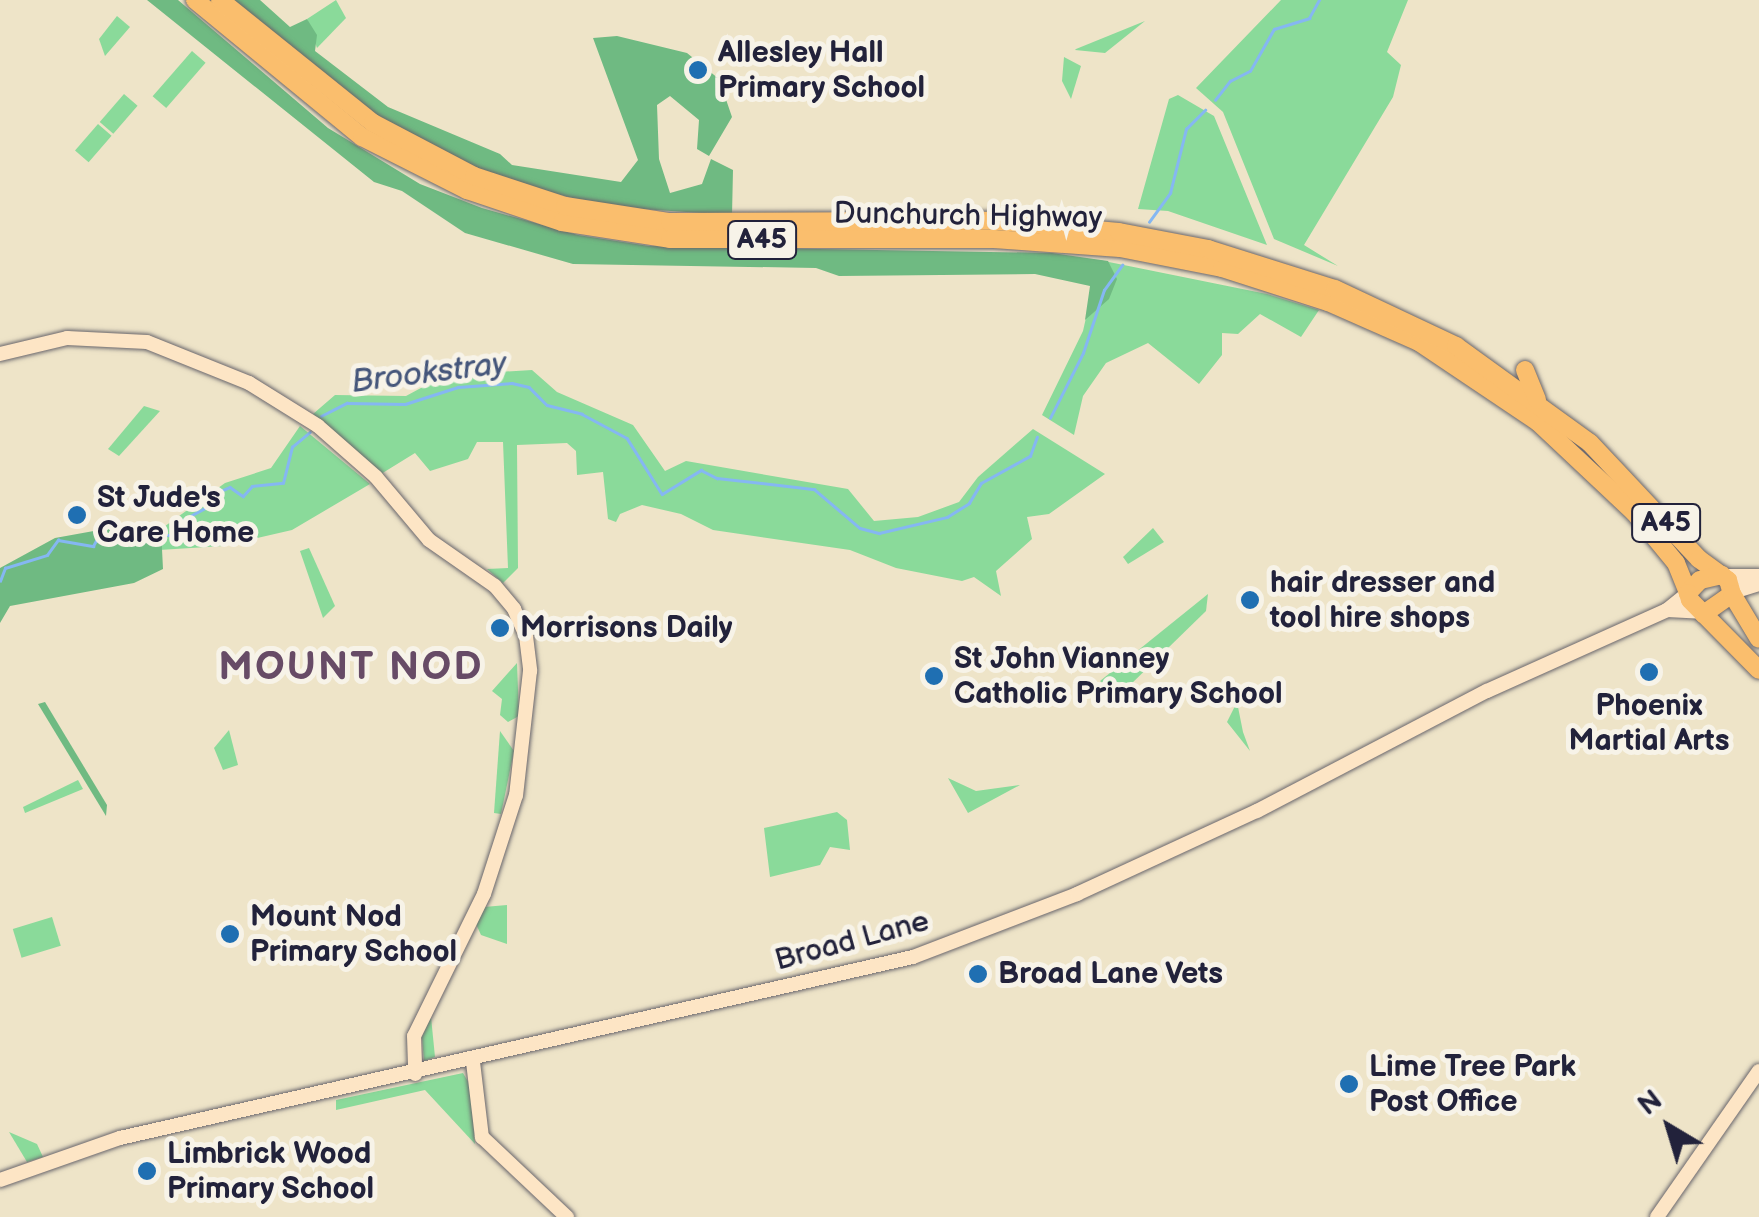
<!DOCTYPE html>
<html>
<head>
<meta charset="utf-8">
<style>
	body { margin:0 }
	#map { position:relative; width:1759px; height:1217px; overflow:hidden; background:#eee4c8; font-family:"Balsamiq Sans",sans-serif }
	div>[style] { position:absolute }
	[style*='--x'] { left:calc(var(--x)*1px); top:calc(var(--y)*1px); width:calc(var(--w)*1px); rotate:calc(var(--a)*1deg) }
	.green>* { inset:0; background:#8ada9a; transform-origin:0 0 }
	.forest>* { inset:0; background:#6fba82 }
	.stream>* { height:2.5px; margin:-1.25px; padding:0 1.25px; transform-origin:1.25px; border-radius:1.25px; background:#85b7f2 }
	.roads { filter:drop-shadow(0 0 2px #69666c) drop-shadow(0 0 2px #69666c) }
	.secondary>* { height:14px; margin:-7px; padding:0 7px; transform-origin:7px; border-radius:7px; background:#fde5c5 }
	.highway>* { height:18px; margin:-9px; padding:0 9px; transform-origin:9px; border-radius:9px; background:#fabe6d }
	.dots>* { width:28px; height:28px; translate:-50% -50%; box-sizing:border-box; border:5px solid #f7f3e8; border-radius:50% }
	span { translate:-50% -50%; white-space:nowrap; text-align:center; line-height:1.15; -webkit-text-stroke:10px #f7f3e8; paint-order:stroke }
	.shield-label span { padding:2px 8px; background:#f7f3e8; border:2px solid; border-radius:8px; -webkit-text-stroke-width:0 }
	.shield-label { font-size:28px; color:#22223b; font-weight:700 }
	.poi-label { font-size:30px; color:#22223b; font-weight:700 }
	.left { translate:0 -50%; text-align:left }
	.street-label { font-size:30px; color:#22223b }
	.water-label { font-size:32px; color:#45567b; font-style:italic }
	.district-label { font-size:40px; color:#674b66; font-weight:700; letter-spacing:2.5px }
	.north { position:absolute; left:1619px; top:1077px; width:100px; height:100px; -webkit-text-stroke:8px #f7f3e8; paint-order:stroke; rotate:322deg; font-size:28px; font-weight:700; line-height:40px; text-align:center; color:#22223b }
	.north::after { content:''; display:block; margin:auto; width:35px; height:45px; background:#22223b; clip-path:polygon(50% 0,100% 100%,50% 72%,0 100%) }
</style>
</head>
<body>
<div id="map">
	<div class="green">
		<i style="clip-path:polygon(336px 0,346px 18px,317px 48px,307px 19px)"></i>
		<i style="clip-path:polygon(1281px 0,1408px 0,1387px 52px,1401px 65px,1393px 97px,1304px 245px,1338px 266px,1274px 239px,1223px 112px,1196px 88px)"></i>
		<i style="clip-path:polygon(117px 16px,130px 27px,105px 56px,99px 39px)"></i>
		<i style="clip-path:polygon(1145px 21px,1105px 53px,1075px 50px,1076px 49px)"></i>
		<i style="left:192px;top:51px;width:18px;height:60px;rotate:41deg"></i>
		<i style="clip-path:polygon(1064px 57px,1081px 66px,1071px 99px,1062px 81px)"></i>
		<i style="left:124px;top:94px;width:18px;height:37px;rotate:41deg"></i>
		<i style="clip-path:polygon(1178px 95px,1214px 116px,1267px 245px,1168px 211px,1138px 209px,1169px 99px)"></i>
		<i style="left:98px;top:124px;width:18px;height:35px;rotate:41deg"></i>
		<i style="clip-path:polygon(1099px 260px,1267px 294px,1319px 310px,1301px 337px,1260px 314px,1238px 334px,1222px 333px,1222px 355px,1199px 384px,1148px 343px,1106px 363px,1083px 396px,1074px 435px,1042px 415px,1083px 331px)"></i>
		<i style="clip-path:polygon(532px 370px,557px 392px,633px 425px,665px 471px,686px 461px,848px 489px,874px 521px,918px 517px,959px 502px,978px 477px,1033px 429px,1105px 474px,1049px 514px,1027px 517px,1032px 539px,996px 571px,1001px 596px,974px 577px,962px 581px,896px 568px,850px 550px,713px 530px,681px 514px,642px 505px,620px 514px,616px 522px,608px 519px,603px 472px,577px 475px,576px 451px,567px 443px,517px 445px,518px 568px,503px 583px,487px 569px,508px 568px,503px 442px,477px 442px,468px 459px,430px 471px,415px 453px,381px 474px,313px 414px,335px 395px,406px 396px,445px 375px)"></i>
		<i style="clip-path:polygon(144px 406px,160px 411px,119px 456px,108px 449px)"></i>
		<i style="clip-path:polygon(300px 426px,370px 484px,292px 530px,223px 546px,159px 550px,165px 541px,161px 529px,225px 483px,271px 468px)"></i>
		<i style="clip-path:polygon(1153px 528px,1164px 542px,1128px 564px,1123px 557px)"></i>
		<i style="clip-path:polygon(309px 548px,335px 606px,323px 618px,300px 551px)"></i>
		<i style="clip-path:polygon(1208px 594px,1206px 611px,1126px 689px,1113px 693px,1100px 681px)"></i>
		<i style="clip-path:polygon(517px 663px,519px 716px,508px 722px,500px 715px,502px 699px,492px 691px)"></i>
		<i style="clip-path:polygon(1237px 702px,1243px 732px,1250px 751px,1227px 722px)"></i>
		<i style="clip-path:polygon(229px 730px,238px 765px,223px 770px,214px 748px)"></i>
		<i style="clip-path:polygon(500px 731px,514px 751px,501px 814px,494px 813px)"></i>
		<i style="clip-path:polygon(948px 778px,976px 791px,1020px 785px,968px 813px)"></i>
		<i style="clip-path:polygon(78px 780px,83px 789px,25px 813px,23px 807px)"></i>
		<i style="clip-path:polygon(837px 812px,847px 820px,850px 850px,830px 847px,820px 865px,770px 877px,764px 828px)"></i>
		<i style="clip-path:polygon(507px 905px,507px 944px,481px 935px,476px 924px,484px 907px)"></i>
		<i style="left:52px;top:917px;width:30px;height:41px;rotate:73deg"></i>
		<i style="clip-path:polygon(431px 1017px,435px 1057px,424px 1061px,422px 1037px)"></i>
		<i style="clip-path:polygon(463px 1073px,470px 1085px,475px 1144px,425px 1090px,336px 1110px,336px 1100px)"></i>
		<i style="clip-path:polygon(9px 1132px,37px 1144px,43px 1157px,27px 1162px)"></i>
	</div>
	<div class="forest">
		<i style="clip-path:polygon(147px 0,178px 0,328px 128px,420px 184px,482px 208px,578px 235px,649px 246px,1052px 253px,1108px 261px,1117px 279px,1109px 299px,1085px 320px,1090px 286px,1035px 274px,839px 276px,816px 268px,573px 264px,465px 233px,402px 191px,374px 182px)"></i>
		<i style="clip-path:polygon(228px 0,260px 0,290px 27px,307px 19px,317px 35px,315px 51px,388px 107px,500px 154px,512px 165px,621px 182px,638px 160px,593px 38px,617px 36px,687px 53px,719px 79px,732px 117px,709px 156px,697px 149px,699px 120px,670px 96px,657px 105px,659px 159px,670px 193px,702px 184px,711px 159px,733px 170px,732px 215px,610px 207px,489px 178px,388px 126px)"></i>
		<i style="clip-path:polygon(138px 523px,161px 529px,163px 569px,134px 583px,10px 606px,0 623px,0 568px,55px 538px)"></i>
		<i style="clip-path:polygon(45px 702px,107px 805px,106px 816px,38px 704px)"></i>
	</div>
	<div class="stream">
		<i style="--x:1215;--y:100;--w:24;--a:-52"></i>
		<i style="--x:1230;--y:81;--w:22;--a:-27"></i>
		<i style="--x:1250;--y:71;--w:48;--a:-60.3"></i>
		<i style="--x:1274;--y:29;--w:37;--a:-17"></i>
		<i style="--x:1309;--y:18;--w:21;--a:-61"></i>
		<i style="--x:1149;--y:222;--w:36;--a:-54"></i>
		<i style="--x:1170;--y:193;--w:66;--a:-76"></i>
		<i style="--x:1186;--y:129;--w:27;--a:-45"></i>
		<i style="--x:321;--y:416;--w:29;--a:-27"></i>
		<i style="--x:347;--y:403;--w:58;--a:1"></i>
		<i style="--x:405;--y:404;--w:56;--a:-17.8"></i>
		<i style="--x:458;--y:387;--w:54;--a:-4.2"></i>
		<i style="--x:512;--y:383;--w:17;--a:13"></i>
		<i style="--x:529;--y:387;--w:25;--a:45"></i>
		<i style="--x:547;--y:405;--w:36;--a:14"></i>
		<i style="--x:582;--y:414;--w:51;--a:28.1"></i>
		<i style="--x:627;--y:438;--w:66;--a:58"></i>
		<i style="--x:662;--y:494;--w:46;--a:-31.6"></i>
		<i style="--x:701;--y:470;--w:18;--a:27"></i>
		<i style="--x:717;--y:478;--w:98;--a:6.5"></i>
		<i style="--x:814;--y:489;--w:60;--a:40.3"></i>
		<i style="--x:860;--y:528;--w:20;--a:15"></i>
		<i style="--x:879;--y:533;--w:70;--a:-13.2"></i>
		<i style="--x:947;--y:517;--w:26;--a:-32"></i>
		<i style="--x:969;--y:503;--w:23;--a:-59"></i>
		<i style="--x:981;--y:483;--w:56;--a:-28.9"></i>
		<i style="--x:1030;--y:456;--w:20;--a:-70"></i>
		<i style="--x:1050;--y:418;--w:73;--a:-63.1"></i>
		<i style="--x:1083;--y:353;--w:66;--a:-71.6"></i>
		<i style="--x:1104;--y:290;--w:31;--a:-54"></i>
		<i style="--x:0;--y:581;--w:14;--a:-69"></i>
		<i style="--x:5;--y:568;--w:44;--a:-17.2"></i>
		<i style="--x:47;--y:555;--w:19;--a:-54"></i>
		<i style="--x:58;--y:540;--w:36;--a:10"></i>
		<i style="--x:93;--y:546;--w:10;--a:-61"></i>
		<i style="--x:98;--y:537;--w:36;--a:-11"></i>
		<i style="--x:133;--y:530;--w:37;--a:8"></i>
		<i style="--x:170;--y:535;--w:14;--a:-60"></i>
		<i style="--x:177;--y:523;--w:36;--a:-28"></i>
		<i style="--x:209;--y:506;--w:13;--a:-67"></i>
		<i style="--x:214;--y:494;--w:17;--a:-24"></i>
		<i style="--x:230;--y:487;--w:16;--a:35"></i>
		<i style="--x:243;--y:496;--w:13;--a:-48"></i>
		<i style="--x:252;--y:486;--w:31;--a:-6"></i>
		<i style="--x:283;--y:483;--w:37;--a:-76"></i>
		<i style="--x:292;--y:447;--w:23;--a:-40"></i>
	</div>
	<div class="roads">
		<div class="secondary">
			<i style="--x:0;--y:354;--w:69;--a:-13.4"></i>
			<i style="--x:67;--y:338;--w:80;--a:2.9"></i>
			<i style="--x:147;--y:342;--w:110;--a:21.9"></i>
			<i style="--x:249;--y:383;--w:81;--a:31.9"></i>
			<i style="--x:318;--y:426;--w:77;--a:41.3"></i>
			<i style="--x:376;--y:477;--w:82;--a:49.9"></i>
			<i style="--x:429;--y:540;--w:80;--a:34.9"></i>
			<i style="--x:495;--y:586;--w:30;--a:50"></i>
			<i style="--x:514;--y:609;--w:30;--a:66"></i>
			<i style="--x:526;--y:636;--w:35;--a:83"></i>
			<i style="--x:530;--y:671;--w:125;--a:96.4"></i>
			<i style="--x:516;--y:795;--w:104;--a:107.9"></i>
			<i style="--x:484;--y:894;--w:158;--a:116.2"></i>
			<i style="--x:414;--y:1036;--w:38;--a:88"></i>
			<i style="--x:1724;--y:576;--w:35;--a:0"></i>
			<i style="--x:1733;--y:592;--w:27;--a:-17"></i>
			<i style="--x:1667;--y:610;--w:34;--a:3"></i>
			<i style="--x:473;--y:1062;--w:76;--a:83.2"></i>
			<i style="--x:482;--y:1137;--w:117;--a:43.3"></i>
			<i style="--x:0;--y:1180;--w:127;--a:-19.3"></i>
			<i style="--x:120;--y:1138;--w:813;--a:-12.86"></i>
			<i style="--x:913;--y:957;--w:176;--a:-21"></i>
			<i style="--x:1077;--y:894;--w:198;--a:-24.8"></i>
			<i style="--x:1257;--y:811;--w:259;--a:-27.6"></i>
			<i style="--x:1487;--y:691;--w:197;--a:-24.2"></i>
			<i style="--x:1667;--y:610;--w:26;--a:-39"></i>
			<i style="--x:1657;--y:1217;--w:178;--a:-55.1"></i>
		</div>
		<div class="highway">
			<i style="--x:195;--y:0;--w:216;--a:39.4"></i>
			<i style="--x:362;--y:137;--w:118;--a:26.8"></i>
			<i style="--x:467;--y:190;--w:100;--a:18.6"></i>
			<i style="--x:562;--y:222;--w:109;--a:8.9"></i>
			<i style="--x:670;--y:239;--w:324;--a:0"></i>
			<i style="--x:994;--y:239;--w:126;--a:4.1"></i>
			<i style="--x:1120;--y:248;--w:104;--a:11.1"></i>
			<i style="--x:1222;--y:268;--w:111;--a:17.8"></i>
			<i style="--x:1328;--y:302;--w:99;--a:23.7"></i>
			<i style="--x:1419;--y:342;--w:143;--a:33.9"></i>
			<i style="--x:1538;--y:422;--w:132;--a:43.2"></i>
			<i style="--x:1634;--y:512;--w:66;--a:50.5"></i>
			<i style="--x:1676;--y:563;--w:32;--a:68"></i>
			<i style="--x:220;--y:0;--w:196;--a:38.8"></i>
			<i style="--x:373;--y:123;--w:114;--a:27.7"></i>
			<i style="--x:474;--y:176;--w:96;--a:18.2"></i>
			<i style="--x:565;--y:206;--w:106;--a:8.7"></i>
			<i style="--x:670;--y:222;--w:327;--a:-0.2"></i>
			<i style="--x:997;--y:221;--w:122;--a:5.2"></i>
			<i style="--x:1119;--y:232;--w:91;--a:10.8"></i>
			<i style="--x:1208;--y:249;--w:133;--a:17.5"></i>
			<i style="--x:1335;--y:289;--w:134;--a:25.2"></i>
			<i style="--x:1456;--y:346;--w:165;--a:35.9"></i>
			<i style="--x:1590;--y:443;--w:159;--a:46.8"></i>
			<i style="--x:1699;--y:559;--w:36;--a:36"></i>
			<i style="--x:1728;--y:580;--w:15;--a:74"></i>
			<i style="--x:1732;--y:594;--w:35;--a:145"></i>
			<i style="--x:1525;--y:370;--w:32;--a:68"></i>
			<i style="--x:1722;--y:575;--w:23;--a:167"></i>
			<i style="--x:1700;--y:580;--w:18;--a:133"></i>
			<i style="--x:1688;--y:593;--w:7;--a:74"></i>
			<i style="--x:1690;--y:600;--w:98;--a:45.4"></i>
			<i style="--x:1732;--y:594;--w:52;--a:59"></i>
		</div>
	</div>
	<div class="dots">
		<i style="left:698px;top:70px;background:#1f6fb2"></i>
		<i style="left:77px;top:515px;background:#1f6fb2"></i>
		<i style="left:1250px;top:600px;background:#1f6fb2"></i>
		<i style="left:500px;top:628px;background:#1f6fb2"></i>
		<i style="left:1649px;top:672px;background:#1f6fb2"></i>
		<i style="left:934px;top:676px;background:#1f6fb2"></i>
		<i style="left:230px;top:934px;background:#1f6fb2"></i>
		<i style="left:978px;top:974px;background:#1f6fb2"></i>
		<i style="left:1349px;top:1084px;background:#1f6fb2"></i>
		<i style="left:147px;top:1171px;background:#1f6fb2"></i>
	</div>
	<div class="shield-label">
		<span style="left:762px;top:240px">A45</span>
		<span style="left:1666px;top:523px">A45</span>
	</div>
	<div class="poi-label">
		<span class="left" style="left:718px;top:70px">Allesley Hall<br>Primary School</span>
		<span class="left" style="left:97px;top:515px">St Jude's<br>Care Home</span>
		<span class="left" style="left:1270px;top:600px">hair dresser and<br>tool hire shops</span>
		<span class="left" style="left:520px;top:628px">Morrisons Daily</span>
		<span class="left" style="left:954px;top:676px">St John Vianney<br>Catholic Primary School</span>
		<span style="left:1649px;top:723px">Phoenix<br>Martial Arts</span>
		<span class="left" style="left:250px;top:934px">Mount Nod<br>Primary School</span>
		<span class="left" style="left:998px;top:974px">Broad Lane Vets</span>
		<span class="left" style="left:1369px;top:1084px">Lime Tree Park<br>Post Office</span>
		<span class="left" style="left:167px;top:1171px">Limbrick Wood<br>Primary School</span>
	</div>
	<div class="street-label">
		<span style="left:968px;top:216px;rotate:1deg">Dunchurch Highway</span>
		<span style="left:852px;top:941px;rotate:-15deg">Broad Lane</span>
	</div>
	<div class="water-label">
		<span style="left:429px;top:374px;rotate:-7deg">Brookstray</span>
	</div>
	<div class="district-label">
		<span style="left:351px;top:667px">MOUNT NOD</span>
	</div>
	<div class="north">N</div>
</div>
</body>
</html>
